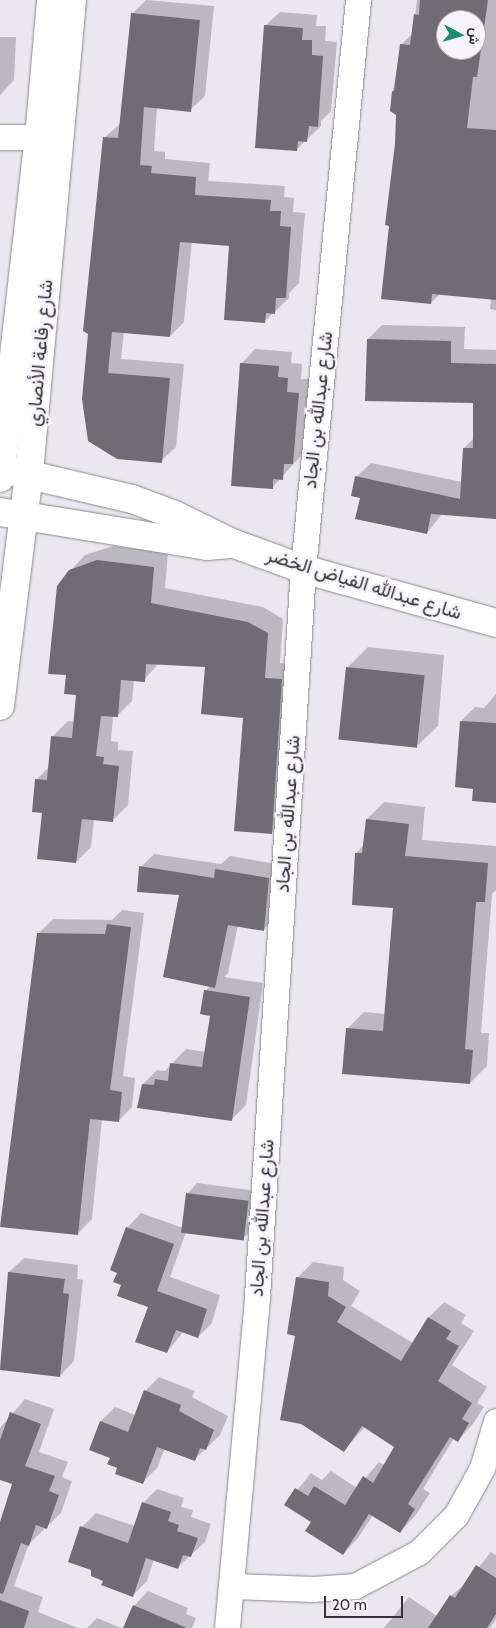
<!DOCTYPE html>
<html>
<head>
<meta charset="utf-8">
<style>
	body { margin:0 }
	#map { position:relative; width:496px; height:1628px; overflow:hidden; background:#ebe7ef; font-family:Cabin,Vazirmatn,sans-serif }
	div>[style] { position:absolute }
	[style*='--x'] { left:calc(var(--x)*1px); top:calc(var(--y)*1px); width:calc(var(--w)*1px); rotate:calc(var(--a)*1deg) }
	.shadow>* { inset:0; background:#0003 }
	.building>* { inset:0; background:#706c73; transform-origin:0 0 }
	.roads { filter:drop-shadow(0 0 1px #8c878e) drop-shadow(0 0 1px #8c878e) }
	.minor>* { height:25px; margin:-12.5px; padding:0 12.5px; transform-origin:12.5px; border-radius:12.5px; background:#fff }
	.tertiary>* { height:28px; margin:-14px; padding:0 14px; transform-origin:14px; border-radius:14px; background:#fff }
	span { translate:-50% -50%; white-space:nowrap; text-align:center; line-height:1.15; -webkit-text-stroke:5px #f9f4fc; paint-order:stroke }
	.street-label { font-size:19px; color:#343235 }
	.north { position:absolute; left:436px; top:10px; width:50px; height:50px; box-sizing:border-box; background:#f9f4fc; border:1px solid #aaa6ac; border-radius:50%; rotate:96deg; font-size:14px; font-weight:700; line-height:20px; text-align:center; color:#343235 }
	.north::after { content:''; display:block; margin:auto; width:18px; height:22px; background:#198d6f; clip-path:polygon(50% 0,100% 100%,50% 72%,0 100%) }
	.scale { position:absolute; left:324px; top:1596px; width:79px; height:22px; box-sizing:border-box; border:2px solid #343235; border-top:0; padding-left:6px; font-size:15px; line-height:18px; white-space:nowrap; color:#343235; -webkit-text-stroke:4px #f9f4fc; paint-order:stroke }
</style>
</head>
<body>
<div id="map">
	<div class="shadow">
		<i style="clip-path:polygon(146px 0,214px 6px,205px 96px,190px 110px,157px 107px,154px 151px,165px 152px,165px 159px,210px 163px,208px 181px,285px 186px,284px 197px,294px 198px,293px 212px,305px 213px,299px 283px,289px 293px,289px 298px,265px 321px,230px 244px,192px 241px,184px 322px,170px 336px,124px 331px,121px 359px,184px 364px,176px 447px,161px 461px,89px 441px,105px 137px,121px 123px,132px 14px)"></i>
		<i style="clip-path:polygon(evenodd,417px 0,496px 0,496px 310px,490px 309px,491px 299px,441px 293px,431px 303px,396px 144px,397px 115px,393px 91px,401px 45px,413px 33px,417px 0,446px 20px,476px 20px,476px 50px,446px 50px,446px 20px)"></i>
		<i style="clip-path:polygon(280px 12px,317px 15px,316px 26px,326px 26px,325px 41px,337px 42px,331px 111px,321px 121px,321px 126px,296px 150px,265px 26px)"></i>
		<i style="clip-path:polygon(0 37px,16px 37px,14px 80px,0 95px)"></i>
		<i style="clip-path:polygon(382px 325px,465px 327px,464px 349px,496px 350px,496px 517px,442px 514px,427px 533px,361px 497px,356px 477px,371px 463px,462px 482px,464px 448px,474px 438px,474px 402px,368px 339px)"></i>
		<i style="clip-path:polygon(255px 349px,292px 352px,291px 363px,302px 364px,301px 379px,312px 379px,307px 449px,272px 488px,241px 364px)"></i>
		<i style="clip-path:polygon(113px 546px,168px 553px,165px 588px,263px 607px,283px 619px,280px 663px,296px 665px,286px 818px,271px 833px,244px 717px,206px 666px,159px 663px,144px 680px,134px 679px,132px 701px,117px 716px,113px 716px,111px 741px,118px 742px,118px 750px,133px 751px,128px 805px,113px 820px,94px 819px,91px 847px,76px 862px,43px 812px,36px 780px,50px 766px,53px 736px,68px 721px,75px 722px,77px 694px,70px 571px,85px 555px)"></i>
		<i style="clip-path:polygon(368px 647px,444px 655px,438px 726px,417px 746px,347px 668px)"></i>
		<i style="clip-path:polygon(496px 694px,496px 802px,474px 788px,461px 721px,475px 707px,484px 708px)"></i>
		<i style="clip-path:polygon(384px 802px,425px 807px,422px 840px,496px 846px,496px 890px,492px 894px,481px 1033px,489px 1033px,487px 1066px,470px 1083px,347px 1029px,364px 1012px,386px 1014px,394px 907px,356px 853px,364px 845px,367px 819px)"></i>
		<i style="clip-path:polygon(154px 854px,221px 864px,230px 856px,282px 865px,277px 916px,264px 929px,238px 925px,228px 973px,224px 977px,263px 983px,246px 1105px,232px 1119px,143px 1084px,157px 1070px,165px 1071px,186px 1049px,206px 1052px,212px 1015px,205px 991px,211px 986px,180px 894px,141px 867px)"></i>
		<i style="clip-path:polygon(122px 910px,144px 913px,123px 1076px,135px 1078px,132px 1107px,118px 1121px,102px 1119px,92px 1219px,78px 1233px,39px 933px,53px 919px,112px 920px)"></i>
		<i style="clip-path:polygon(197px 1183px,257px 1191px,253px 1229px,242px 1239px,186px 1232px,170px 1277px,220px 1295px,212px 1323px,198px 1337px,183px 1332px,167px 1352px,149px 1306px,122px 1284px,118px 1272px,127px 1228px,141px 1213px,183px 1228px,187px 1194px)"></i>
		<i style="clip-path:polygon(24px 1258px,78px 1265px,77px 1279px,83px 1280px,74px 1361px,60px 1376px,0 1368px,9px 1272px)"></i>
		<i style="clip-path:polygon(313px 1262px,344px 1267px,343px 1280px,360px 1291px,351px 1306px,413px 1343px,429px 1317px,444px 1302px,466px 1315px,461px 1323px,474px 1331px,452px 1365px,487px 1387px,477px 1403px,484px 1407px,473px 1424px,458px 1440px,454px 1438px,423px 1489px,430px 1493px,415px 1516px,400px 1532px,373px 1515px,358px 1538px,343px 1554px,313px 1522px,286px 1504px,311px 1473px,322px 1480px,331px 1471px,357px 1488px,379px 1462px,385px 1465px,396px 1447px,365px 1427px,343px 1451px,296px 1335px,297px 1278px)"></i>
		<i style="clip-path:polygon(159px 1377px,195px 1391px,192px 1397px,228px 1416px,220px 1435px,194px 1460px,165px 1448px,157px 1468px,142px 1483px,119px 1468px,111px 1457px,101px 1421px,115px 1407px,135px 1415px,145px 1391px)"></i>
		<i style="clip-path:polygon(25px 1399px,54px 1409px,39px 1452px,68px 1462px,62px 1477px,72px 1481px,61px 1513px,29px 1544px,14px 1586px,43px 1597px,38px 1612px,78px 1628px,0 1628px,0 1526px,14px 1483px,0 1479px,0 1428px)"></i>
		<i style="clip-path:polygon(157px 1489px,184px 1498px,181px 1507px,193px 1510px,191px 1517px,211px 1524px,205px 1542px,178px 1567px,154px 1559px,147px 1581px,133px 1595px,105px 1580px,93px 1569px,82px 1527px,96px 1513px,135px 1526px,143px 1503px)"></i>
		<i style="clip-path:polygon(491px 1552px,496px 1555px,496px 1619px,490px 1628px,384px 1628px,409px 1597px,437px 1616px,451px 1596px,466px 1583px)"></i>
		<i style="clip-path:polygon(148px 1591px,188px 1608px,186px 1614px,196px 1618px,192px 1628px,125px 1628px,134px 1606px)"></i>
		<i style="clip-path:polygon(97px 1618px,121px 1628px,87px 1628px)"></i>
	</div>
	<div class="building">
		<i style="clip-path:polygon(evenodd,420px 0,488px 0,477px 77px,473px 77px,467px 128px,496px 130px,496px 300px,432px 294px,431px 304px,381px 299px,389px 226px,385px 225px,395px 144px,396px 115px,390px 111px,392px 91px,394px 91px,400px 44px,410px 45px,414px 14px,419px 15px,420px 0,446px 20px,476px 20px,476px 50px,446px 50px,446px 20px)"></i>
		<i style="clip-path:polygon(131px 13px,200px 20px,191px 112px,144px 107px,140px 165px,152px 166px,151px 173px,196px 177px,195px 195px,271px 200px,270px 211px,281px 211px,280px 226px,291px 227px,286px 298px,276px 298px,275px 314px,266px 313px,265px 323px,224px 320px,229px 246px,180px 242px,170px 337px,112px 332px,108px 373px,170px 378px,162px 463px,117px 459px,88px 441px,82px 399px,88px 334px,83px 331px,103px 137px,118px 138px)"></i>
		<i style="clip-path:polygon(264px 25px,303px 28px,302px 40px,312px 40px,312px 55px,323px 56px,318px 127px,309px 126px,307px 142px,298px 141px,297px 151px,255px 148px)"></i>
		<i style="clip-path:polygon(367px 339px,451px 341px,451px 363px,496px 364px,496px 519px,431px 514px,427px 534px,355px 519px,360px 498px,351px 496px,355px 476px,460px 499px,463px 448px,473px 448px,473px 403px,365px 401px)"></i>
		<i style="clip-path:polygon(240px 363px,279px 366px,278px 377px,288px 378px,287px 392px,299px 393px,293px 464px,284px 464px,283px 480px,273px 479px,273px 489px,231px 486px)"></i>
		<i style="clip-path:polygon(97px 560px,154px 567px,151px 603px,248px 622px,268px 633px,265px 678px,282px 679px,272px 834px,234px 831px,243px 718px,201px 714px,205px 667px,146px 664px,145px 682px,121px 680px,118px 717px,101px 716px,96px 756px,104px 757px,103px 764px,119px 766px,113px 822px,82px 819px,76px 863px,37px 859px,42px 813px,32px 812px,35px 779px,47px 780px,51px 736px,72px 738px,76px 695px,64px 694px,66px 675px,48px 674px,57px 586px,69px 570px)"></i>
		<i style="left:346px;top:667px;width:79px;height:73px;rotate:6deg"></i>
		<i style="clip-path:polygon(460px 721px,496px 723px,496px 803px,472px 801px,473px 789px,455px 787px)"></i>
		<i style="clip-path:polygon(366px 819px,409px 824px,405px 856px,488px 863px,485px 902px,476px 902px,465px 1049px,473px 1050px,470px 1084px,342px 1074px,346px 1028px,383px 1031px,393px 908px,352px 905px,355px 853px,362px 853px)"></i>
		<i style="clip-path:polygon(139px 866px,214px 878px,215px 869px,269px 878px,264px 931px,228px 925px,215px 988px,163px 977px,179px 895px,137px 892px)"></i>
		<i style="clip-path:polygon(107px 924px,131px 927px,110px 1090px,122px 1092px,119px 1122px,90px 1119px,78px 1235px,0 1227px,37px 933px,105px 934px)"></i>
		<i style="clip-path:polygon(204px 990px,250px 997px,232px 1121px,137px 1108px,142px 1084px,154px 1085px,155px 1079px,168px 1081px,170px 1063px,202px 1067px,210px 1016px,200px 1014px)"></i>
		<i style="left:186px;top:1193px;width:63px;height:40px;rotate:7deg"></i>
		<i style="clip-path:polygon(126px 1227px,174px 1244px,157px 1291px,207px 1309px,198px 1338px,176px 1330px,167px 1353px,135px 1342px,148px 1307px,117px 1296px,121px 1285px,113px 1282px,117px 1273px,110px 1270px)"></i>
		<i style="clip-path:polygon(8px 1272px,65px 1279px,63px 1293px,69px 1294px,60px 1377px,0 1370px)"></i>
		<i style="clip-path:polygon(296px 1277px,329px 1282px,328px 1296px,346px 1307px,337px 1322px,401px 1361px,428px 1317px,451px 1331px,446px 1339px,459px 1346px,438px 1381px,472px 1403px,462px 1419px,469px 1423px,458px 1442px,450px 1437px,408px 1504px,415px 1509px,400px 1533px,369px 1514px,343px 1555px,305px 1531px,311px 1522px,284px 1505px,295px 1488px,308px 1496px,314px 1486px,345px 1505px,363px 1476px,373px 1483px,394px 1447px,362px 1426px,344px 1452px,301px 1424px,280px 1420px,295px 1336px,287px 1334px)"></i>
		<i style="clip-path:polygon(144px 1390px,181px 1405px,179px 1411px,214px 1430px,206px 1450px,200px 1448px,195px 1461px,157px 1447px,143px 1484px,115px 1474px,117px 1468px,107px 1464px,110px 1458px,89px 1450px,100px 1421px,128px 1432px)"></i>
		<i style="clip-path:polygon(10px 1412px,41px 1424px,25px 1466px,55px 1476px,49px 1491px,59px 1495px,47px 1529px,36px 1525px,29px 1546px,21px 1543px,3px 1594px,0 1593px,0 1522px,12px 1484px,0 1480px,0 1440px)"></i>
		<i style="clip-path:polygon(142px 1502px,171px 1512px,168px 1521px,179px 1525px,177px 1531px,198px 1538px,191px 1557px,183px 1555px,178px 1569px,146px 1558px,133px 1597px,101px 1585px,103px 1581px,91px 1576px,91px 1570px,68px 1562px,80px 1526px,128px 1543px)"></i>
		<i style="clip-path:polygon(476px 1565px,496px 1578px,496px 1614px,487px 1628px,428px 1628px,450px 1595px,455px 1598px)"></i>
		<i style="clip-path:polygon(0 1600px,29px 1611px,24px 1628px,0 1628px)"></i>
		<i style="clip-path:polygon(133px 1605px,187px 1628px,123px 1628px)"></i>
	</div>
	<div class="roads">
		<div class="minor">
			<i style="--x:0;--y:137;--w:58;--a:1"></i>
			<i style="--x:233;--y:1586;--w:80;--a:2.1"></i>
			<i style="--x:313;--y:1589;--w:42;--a:-4.1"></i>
			<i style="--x:355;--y:1586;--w:72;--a:-28"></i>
			<i style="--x:419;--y:1552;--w:52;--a:-45"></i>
			<i style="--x:456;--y:1515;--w:54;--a:-61"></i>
			<i style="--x:482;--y:1468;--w:49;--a:-73.4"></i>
			<i style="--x:227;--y:1628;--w:333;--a:-84.8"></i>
			<i style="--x:257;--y:1296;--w:728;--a:-86.38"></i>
			<i style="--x:303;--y:569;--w:572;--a:-84.48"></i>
		</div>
		<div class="tertiary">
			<i style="--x:0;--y:468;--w:136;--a:13.2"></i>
			<i style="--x:132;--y:499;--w:46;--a:20.4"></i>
			<i style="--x:175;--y:515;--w:64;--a:26.2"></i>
			<i style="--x:232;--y:543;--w:76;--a:20.1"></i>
			<i style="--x:303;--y:569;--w:200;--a:15.6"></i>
			<i style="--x:0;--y:478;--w:342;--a:-83.5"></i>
			<i style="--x:39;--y:138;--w:139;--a:-85"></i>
			<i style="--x:0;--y:512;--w:210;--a:9.3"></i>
			<i style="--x:207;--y:546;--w:23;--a:-5"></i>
			<i style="--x:0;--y:706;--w:235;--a:-82.9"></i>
			<i style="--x:29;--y:473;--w:475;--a:-84.8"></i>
		</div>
	</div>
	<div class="street-label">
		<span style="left:40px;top:353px;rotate:-85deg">شارع رفاعة الأنصاري</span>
		<span style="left:318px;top:410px;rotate:-84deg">شارع عبدالله بن الجاد</span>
		<span style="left:364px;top:584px;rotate:17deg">شارع عبدالله الفياض الخضر</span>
		<span style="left:288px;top:814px;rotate:-86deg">شارع عبدالله بن الجاد</span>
		<span style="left:262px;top:1218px;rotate:-86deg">شارع عبدالله بن الجاد</span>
	</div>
	<div class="north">ش</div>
	<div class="scale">20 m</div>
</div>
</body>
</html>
